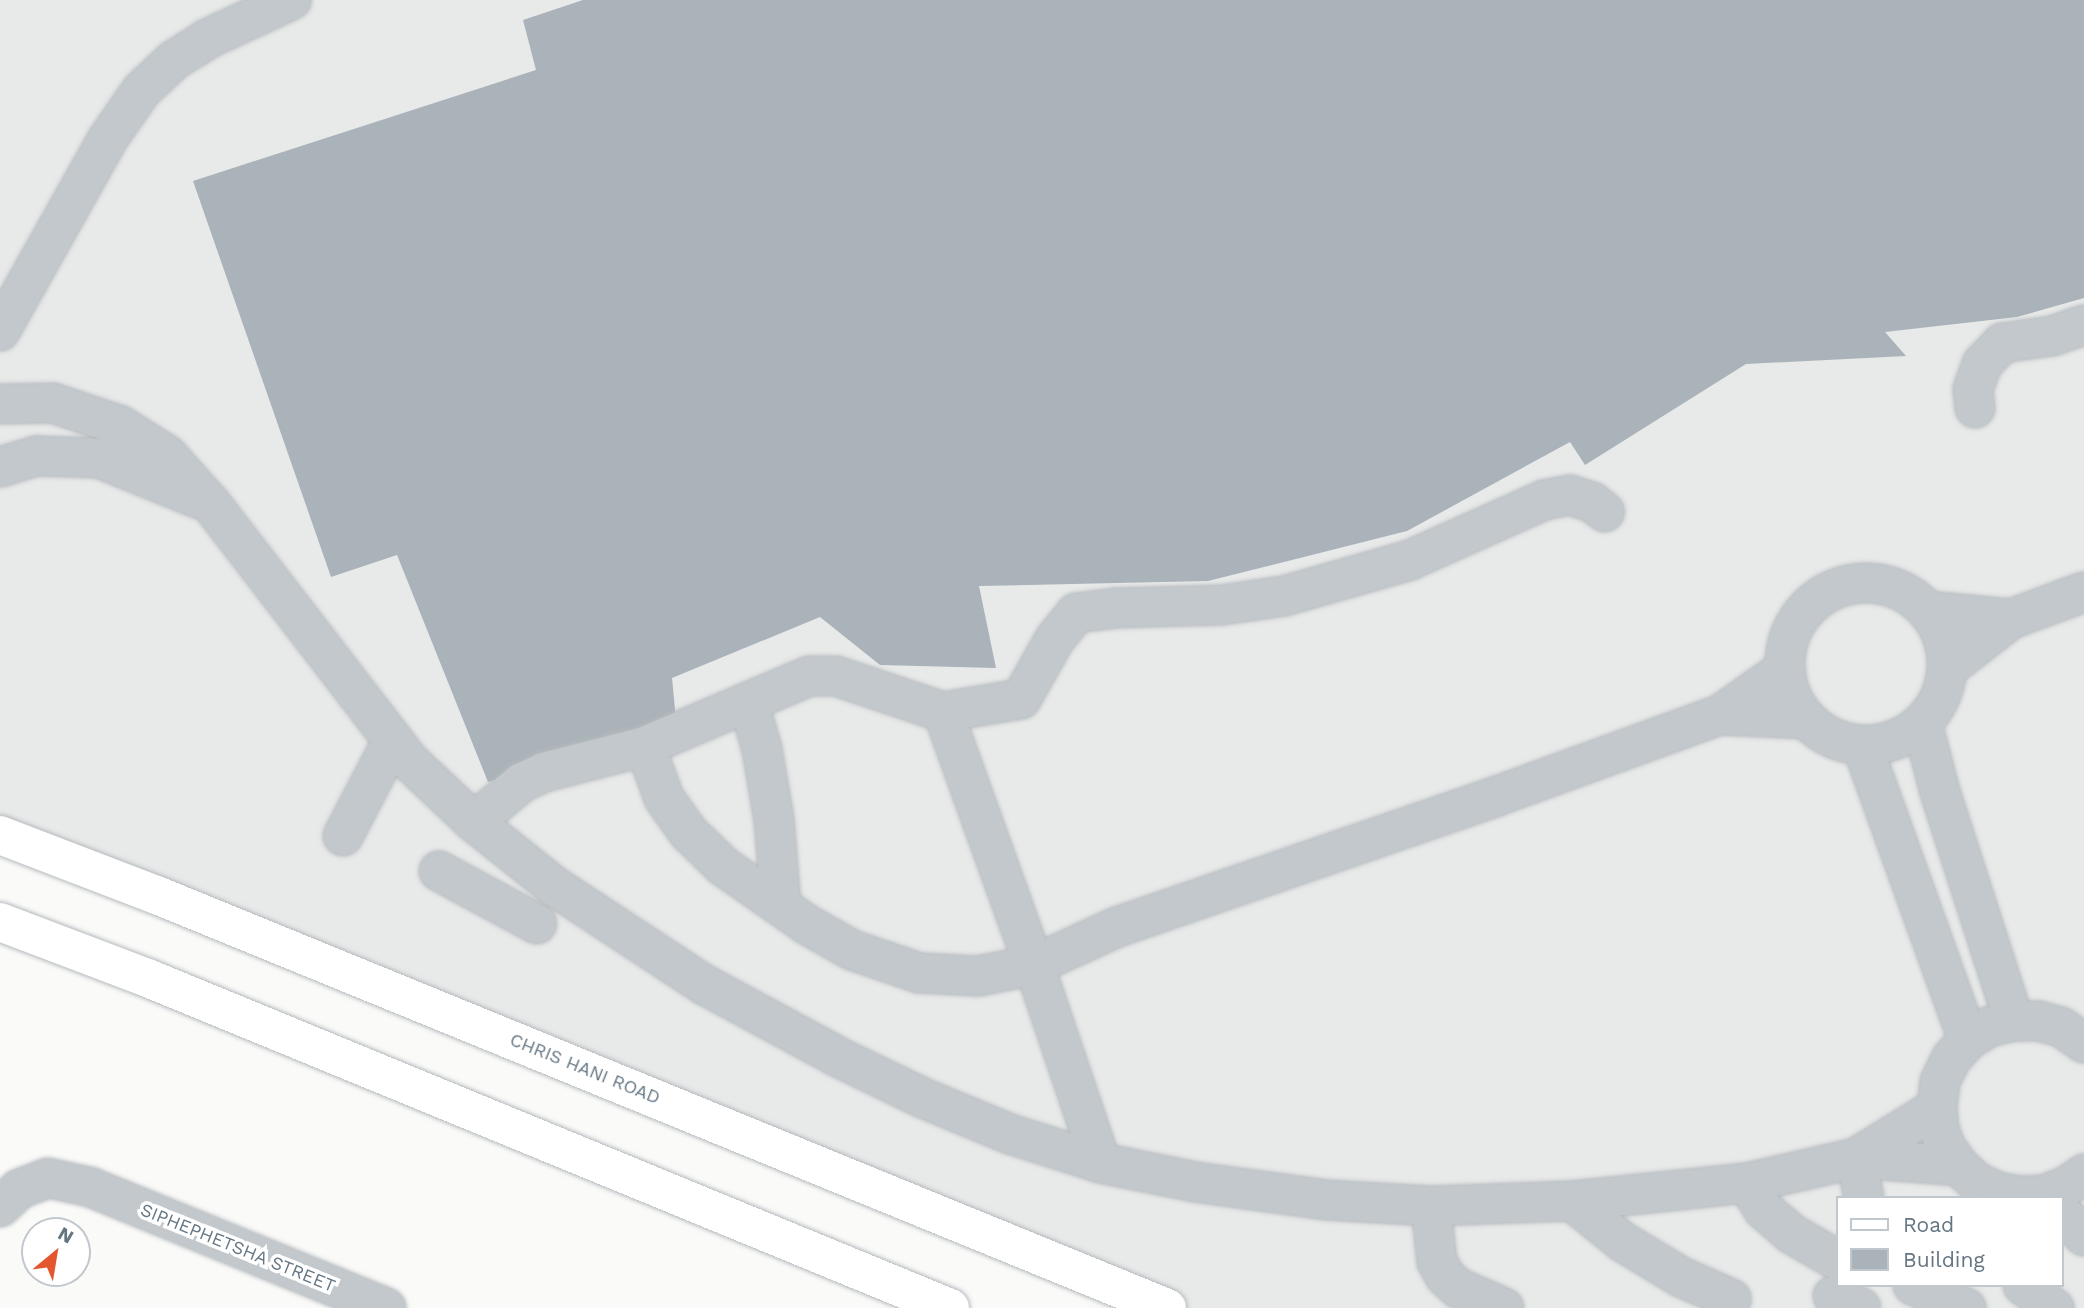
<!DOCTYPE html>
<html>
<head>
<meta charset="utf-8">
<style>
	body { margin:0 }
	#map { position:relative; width:2084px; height:1308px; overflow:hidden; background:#fafaf8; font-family:"Work Sans",sans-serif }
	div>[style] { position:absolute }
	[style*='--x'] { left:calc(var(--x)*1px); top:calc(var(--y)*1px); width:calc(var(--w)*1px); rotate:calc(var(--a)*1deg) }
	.built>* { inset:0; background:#e8e9e9 }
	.building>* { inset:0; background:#aab3b9 }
	.roads { filter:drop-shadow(0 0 2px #b5babe) drop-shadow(0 0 2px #b5babe) }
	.minor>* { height:38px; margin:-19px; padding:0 19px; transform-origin:19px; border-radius:19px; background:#c3c8cc }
	.minor>.ring { margin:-19px; padding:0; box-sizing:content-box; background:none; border:38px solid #c3c8cc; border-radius:50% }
	.major>* { height:38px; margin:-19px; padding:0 19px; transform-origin:19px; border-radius:19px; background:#fff }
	span { translate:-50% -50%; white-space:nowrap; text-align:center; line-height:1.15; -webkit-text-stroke:7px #fff; paint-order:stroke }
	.street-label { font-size:18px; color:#657683 }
	.legend { position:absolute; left:1836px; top:1196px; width:228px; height:91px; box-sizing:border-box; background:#fff; border:2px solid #c1c8cd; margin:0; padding:9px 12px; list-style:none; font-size:21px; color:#657683 }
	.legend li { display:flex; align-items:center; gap:14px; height:35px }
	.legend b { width:35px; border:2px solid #c1c8cd }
	.north { position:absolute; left:21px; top:1217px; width:70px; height:70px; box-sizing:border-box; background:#fff; border:2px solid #c1c8cd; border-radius:50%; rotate:30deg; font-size:19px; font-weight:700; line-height:28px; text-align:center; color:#657683 }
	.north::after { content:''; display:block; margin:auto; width:24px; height:32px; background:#e4572e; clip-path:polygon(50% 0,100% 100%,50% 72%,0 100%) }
</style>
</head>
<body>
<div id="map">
	<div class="built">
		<i style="clip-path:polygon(evenodd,0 0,2084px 0,2084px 1308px,1186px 1308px,0 826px,0 0,1837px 1198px,2061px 1198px,2061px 1285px,1837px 1285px,1837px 1198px)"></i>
	</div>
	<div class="building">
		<i style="clip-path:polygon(583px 0,2084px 0,2084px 298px,2017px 317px,1885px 332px,1906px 356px,1746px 364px,1585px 465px,1570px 442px,1407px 531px,1208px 581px,979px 586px,996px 668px,880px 665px,820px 617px,672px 678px,677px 730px,488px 782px,397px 555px,331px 577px,193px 181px,536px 70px,523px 20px)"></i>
	</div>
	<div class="roads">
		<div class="minor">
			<i style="--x:0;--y:331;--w:219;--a:-60.7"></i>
			<i style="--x:107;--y:140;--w:60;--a:-55.2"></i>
			<i style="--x:141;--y:91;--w:45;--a:-43.2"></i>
			<i style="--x:174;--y:60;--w:39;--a:-32"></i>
			<i style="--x:207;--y:39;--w:93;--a:-24.9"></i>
			<i style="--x:0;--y:404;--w:53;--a:-1.1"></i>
			<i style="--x:53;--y:403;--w:72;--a:18.7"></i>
			<i style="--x:121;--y:426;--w:54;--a:32.2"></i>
			<i style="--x:167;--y:455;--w:66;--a:48.1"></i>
			<i style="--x:211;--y:504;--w:323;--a:52.4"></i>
			<i style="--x:408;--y:760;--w:91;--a:43.2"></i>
			<i style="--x:474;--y:822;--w:102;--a:38.7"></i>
			<i style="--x:554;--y:886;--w:181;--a:33.3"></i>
			<i style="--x:705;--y:985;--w:151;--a:28.4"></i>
			<i style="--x:838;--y:1057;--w:94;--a:25.8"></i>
			<i style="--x:923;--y:1098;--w:94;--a:22.5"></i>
			<i style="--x:1010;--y:1134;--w:96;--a:17.7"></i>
			<i style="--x:1101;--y:1163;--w:96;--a:11.4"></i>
			<i style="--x:1195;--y:1182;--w:132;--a:7.8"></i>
			<i style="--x:1326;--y:1200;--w:105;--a:3.3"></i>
			<i style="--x:1431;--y:1206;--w:141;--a:-2"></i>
			<i style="--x:1572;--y:1201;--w:176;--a:-5.9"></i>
			<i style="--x:1747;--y:1183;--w:112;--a:-12.9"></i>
			<i style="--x:1856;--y:1158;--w:103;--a:4.4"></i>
			<i style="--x:1975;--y:408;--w:19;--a:-96"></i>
			<i style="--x:1973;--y:389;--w:27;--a:-70"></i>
			<i style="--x:1982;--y:364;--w:29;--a:-46"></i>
			<i style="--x:2002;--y:343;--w:50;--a:-8"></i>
			<i style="--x:2052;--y:336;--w:34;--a:-19"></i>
			<i style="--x:0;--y:467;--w:39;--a:-17"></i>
			<i style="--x:37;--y:456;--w:62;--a:1.8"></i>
			<i style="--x:99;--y:458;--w:109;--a:22.1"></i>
			<i class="ring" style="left:1785px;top:583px;width:124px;height:124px"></i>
			<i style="--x:1927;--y:611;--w:84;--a:5.4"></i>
			<i style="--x:1948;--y:668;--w:80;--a:-37.9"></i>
			<i style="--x:2011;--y:619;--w:78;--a:-20.3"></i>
			<i style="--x:749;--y:704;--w:47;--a:73.9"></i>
			<i style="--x:762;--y:749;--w:72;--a:80.4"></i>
			<i style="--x:774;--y:820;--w:86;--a:85.3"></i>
			<i style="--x:943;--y:712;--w:269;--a:70.2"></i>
			<i style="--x:1034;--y:965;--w:209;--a:71.3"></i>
			<i style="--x:1720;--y:715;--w:87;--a:2.6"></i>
			<i style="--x:1922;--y:723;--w:71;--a:75.4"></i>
			<i style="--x:1940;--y:792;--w:241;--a:72.1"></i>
			<i style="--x:1862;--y:745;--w:313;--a:70.2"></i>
			<i style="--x:645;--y:746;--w:55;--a:69.9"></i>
			<i style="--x:664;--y:798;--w:42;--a:54.8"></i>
			<i style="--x:688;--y:832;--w:49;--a:44.2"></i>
			<i style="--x:723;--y:866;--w:101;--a:34.9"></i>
			<i style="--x:806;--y:924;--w:53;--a:29.5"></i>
			<i style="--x:852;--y:950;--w:71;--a:18.9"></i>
			<i style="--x:919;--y:973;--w:59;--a:2.9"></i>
			<i style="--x:978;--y:976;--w:57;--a:-11.1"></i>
			<i style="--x:1034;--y:965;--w:91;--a:-24.6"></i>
			<i style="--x:1117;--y:927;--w:402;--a:-19"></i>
			<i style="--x:1497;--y:796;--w:237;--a:-20"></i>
			<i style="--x:1720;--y:715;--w:80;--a:-35.3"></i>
			<i style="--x:474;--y:822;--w:62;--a:-39.8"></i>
			<i style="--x:522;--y:782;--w:24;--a:-24"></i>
			<i style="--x:544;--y:772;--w:104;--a:-14.4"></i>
			<i style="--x:645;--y:746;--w:178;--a:-23.1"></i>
			<i style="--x:809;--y:676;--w:27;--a:0"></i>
			<i style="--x:836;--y:676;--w:113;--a:18.6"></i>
			<i style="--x:943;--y:712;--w:79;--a:-9.5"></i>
			<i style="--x:1021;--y:699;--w:69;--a:-60.5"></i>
			<i style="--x:1055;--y:639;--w:33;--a:-51"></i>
			<i style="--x:1076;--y:613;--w:38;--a:-7"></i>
			<i style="--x:1114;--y:608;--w:108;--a:-1.6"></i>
			<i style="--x:1222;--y:605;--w:63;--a:-8.3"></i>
			<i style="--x:1284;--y:596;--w:131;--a:-15.9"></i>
			<i style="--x:1410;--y:560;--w:147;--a:-24.1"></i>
			<i style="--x:1544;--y:500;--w:26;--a:-11"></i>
			<i style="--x:1570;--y:495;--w:23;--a:18"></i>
			<i style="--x:1592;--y:502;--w:16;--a:38"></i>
			<i style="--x:343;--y:836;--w:108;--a:-62.5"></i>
			<i style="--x:439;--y:871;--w:111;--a:28.4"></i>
			<i style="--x:2084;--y:1043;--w:28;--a:-145"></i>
			<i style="--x:2061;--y:1027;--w:24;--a:-165"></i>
			<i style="--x:2038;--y:1021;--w:24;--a:180"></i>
			<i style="--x:2014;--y:1021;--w:26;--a:167"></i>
			<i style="--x:1989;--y:1027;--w:25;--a:148"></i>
			<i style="--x:1968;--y:1040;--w:25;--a:132"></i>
			<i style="--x:1951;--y:1059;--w:25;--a:116"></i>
			<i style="--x:1940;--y:1082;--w:26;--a:97"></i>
			<i style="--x:1937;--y:1108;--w:21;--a:85"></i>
			<i style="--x:1939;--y:1129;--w:20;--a:70"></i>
			<i style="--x:1946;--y:1148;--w:22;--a:54"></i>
			<i style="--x:1959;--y:1166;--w:23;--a:43"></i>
			<i style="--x:1976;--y:1182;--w:23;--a:25"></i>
			<i style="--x:1997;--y:1192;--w:23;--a:10"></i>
			<i style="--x:2020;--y:1196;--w:24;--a:-2"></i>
			<i style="--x:2044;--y:1195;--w:25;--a:-21"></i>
			<i style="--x:2067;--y:1186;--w:21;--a:-35"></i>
			<i style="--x:1856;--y:1158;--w:95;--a:-31.7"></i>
			<i style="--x:1856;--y:1158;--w:41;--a:78.7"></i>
			<i style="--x:1747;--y:1183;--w:31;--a:58"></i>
			<i style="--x:1763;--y:1209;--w:38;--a:41"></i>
			<i style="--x:1792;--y:1234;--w:52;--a:30"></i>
			<i style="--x:1572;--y:1201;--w:65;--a:38.8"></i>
			<i style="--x:1623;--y:1242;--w:68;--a:31.1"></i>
			<i style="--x:1681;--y:1277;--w:55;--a:23.7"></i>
			<i style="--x:1431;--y:1206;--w:56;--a:83.9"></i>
			<i style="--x:1437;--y:1262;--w:16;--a:60"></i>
			<i style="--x:1445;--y:1276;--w:18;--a:43"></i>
			<i style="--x:1458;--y:1288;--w:50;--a:23.5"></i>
			<i style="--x:0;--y:1207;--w:26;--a:-43"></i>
			<i style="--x:19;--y:1189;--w:31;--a:-21"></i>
			<i style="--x:48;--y:1178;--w:43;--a:12.1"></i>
			<i style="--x:90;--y:1187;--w:320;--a:22.2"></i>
			<i style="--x:2061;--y:1212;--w:33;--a:46"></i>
			<i style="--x:1913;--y:1285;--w:58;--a:23.5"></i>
			<i style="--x:2023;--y:1285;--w:39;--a:37"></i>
			<i style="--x:1833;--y:1296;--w:30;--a:23"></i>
		</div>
		<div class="major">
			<i style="--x:0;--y:835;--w:170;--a:21"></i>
			<i style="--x:159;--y:896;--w:1089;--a:22.23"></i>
			<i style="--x:0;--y:922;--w:160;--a:20.8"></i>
			<i style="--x:150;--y:979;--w:865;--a:22.35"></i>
		</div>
	</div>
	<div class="street-label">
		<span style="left:585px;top:1069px;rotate:22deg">CHRIS HANI ROAD</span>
		<span style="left:238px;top:1248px;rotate:22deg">SIPHEPHETSHA STREET</span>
	</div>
	<ul class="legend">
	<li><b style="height:9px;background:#fff"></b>Road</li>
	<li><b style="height:19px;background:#aab3b9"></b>Building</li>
	</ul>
	<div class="north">N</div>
</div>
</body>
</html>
